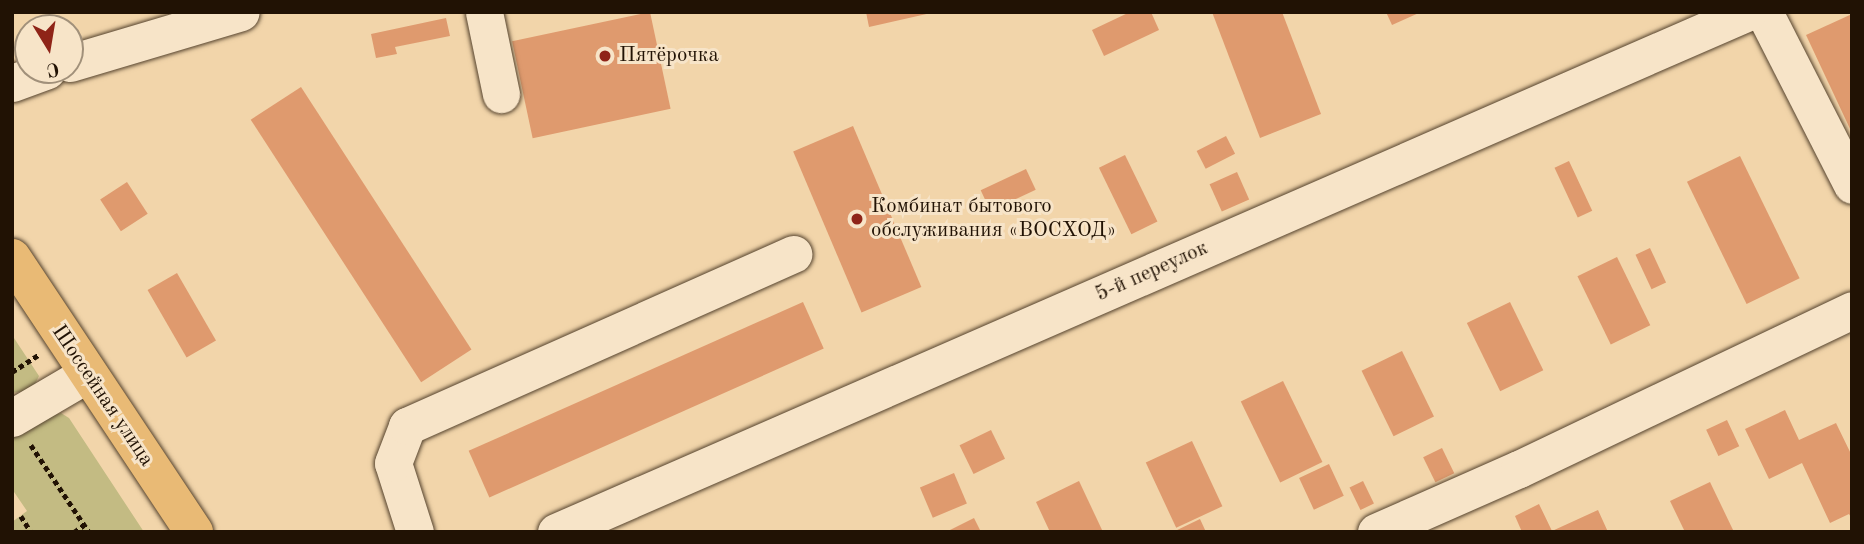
<!DOCTYPE html>
<html>
<head>
<meta charset="utf-8">
<style>
	body { margin:0 }
	#map { position:relative; width:1864px; height:544px; overflow:hidden; background:#f2d5aa; font-family:"Old Standard TT",serif }
	div>[style] { position:absolute }
	[style*='--x'] { left:calc(var(--x)*1px); top:calc(var(--y)*1px); width:calc(var(--w)*1px); rotate:calc(var(--a)*1deg) }
	.green>* { inset:0; background:#c3bb83 }
	.building>* { inset:0; background:#df9a6e; transform-origin:0 0 }
	.path>* { height:4.5px; margin-top:-2.25px; transform-origin:0; background:repeating-linear-gradient(90deg,#211204 0 5px,transparent 0 8.5px) }
	.roads { filter:drop-shadow(0 0 2px #55432e) drop-shadow(0 0 2px #55432e) }
	.minor>* { height:37px; margin:-18.5px; padding:0 18.5px; transform-origin:18.5px; border-radius:18.5px; background:#f7e4c8 }
	.major>* { height:38px; margin:-19px; padding:0 19px; transform-origin:19px; border-radius:19px; background:#e9ba75 }
	.dots>* { width:19px; height:19px; translate:-50% -50%; box-sizing:border-box; border:4px solid #f7e4c8; border-radius:50% }
	span { translate:-50% -50%; white-space:nowrap; text-align:center; line-height:1.15; -webkit-text-stroke:6px #f7e4c8; paint-order:stroke }
	.poi-label { font-size:21px; color:#211204 }
	.left { translate:0 -50%; text-align:left }
	.street-label { font-size:21px; color:#211204 }
	.frame { position:absolute; inset:0; border:14px solid #211204; pointer-events:none }
	.north { position:absolute; left:14px; top:14px; width:70px; height:70px; box-sizing:border-box; background:#f7e4c8; border:2px solid #a1907a; border-radius:50%; rotate:169deg; font-size:19px; font-weight:700; line-height:28px; text-align:center; color:#211204 }
	.north::after { content:''; display:block; margin:auto; width:24px; height:32px; background:#8f2418; clip-path:polygon(50% 0,100% 100%,50% 72%,0 100%) }
</style>
</head>
<body>
<div id="map">
	<div class="green">
		<i style="clip-path:polygon(12px 335px,39px 376px,32px 390px,12px 393px)"></i>
		<i style="clip-path:polygon(61px 413px,69px 418px,144px 532px,12px 532px,12px 522px,27px 511px,12px 489px,12px 428px)"></i>
	</div>
	<div class="building">
		<i style="left:650px;top:12px;width:99px;height:141px;rotate:78deg"></i>
		<i style="clip-path:polygon(866px 12px,931px 12px,931px 13px,869px 27px)"></i>
		<i style="clip-path:polygon(1130px 12px,1151px 12px,1159px 30px,1104px 56px,1092px 30px)"></i>
		<i style="clip-path:polygon(1212px 12px,1282px 12px,1321px 114px,1260px 138px)"></i>
		<i style="clip-path:polygon(1386px 12px,1421px 12px,1392px 25px)"></i>
		<i style="clip-path:polygon(1852px 14px,1852px 133px,1806px 35px)"></i>
		<i style="clip-path:polygon(446px 18px,450px 36px,395px 47px,397px 54px,376px 58px,371px 34px)"></i>
		<i style="left:301px;top:87px;width:313px;height:60px;rotate:57deg"></i>
		<i style="left:853px;top:126px;width:175px;height:65px;rotate:67deg"></i>
		<i style="left:1226px;top:136px;width:20px;height:33px;rotate:63deg"></i>
		<i style="left:1125px;top:155px;width:74px;height:29px;rotate:64deg"></i>
		<i style="left:1740px;top:156px;width:136px;height:59px;rotate:64deg"></i>
		<i style="left:1569px;top:161px;width:55px;height:16px;rotate:65deg"></i>
		<i style="left:1026px;top:169px;width:23px;height:50px;rotate:65deg"></i>
		<i style="left:1237px;top:172px;width:30px;height:30px;rotate:66deg"></i>
		<i style="left:127px;top:182px;width:38px;height:32px;rotate:57deg"></i>
		<i style="left:1650px;top:248px;width:38px;height:16px;rotate:65deg"></i>
		<i style="left:1617px;top:257px;width:76px;height:44px;rotate:64deg"></i>
		<i style="left:177px;top:273px;width:78px;height:34px;rotate:60deg"></i>
		<i style="left:803px;top:302px;width:51px;height:366px;rotate:66deg"></i>
		<i style="left:1510px;top:302px;width:76px;height:48px;rotate:64deg"></i>
		<i style="left:1402px;top:351px;width:73px;height:45px;rotate:64deg"></i>
		<i style="left:1283px;top:381px;width:90px;height:47px;rotate:64deg"></i>
		<i style="clip-path:polygon(1785px 410px,1799px 440px,1836px 423px,1852px 456px,1852px 519px,1849px 514px,1830px 523px,1802px 463px,1769px 479px,1745px 429px)"></i>
		<i style="left:1727px;top:420px;width:29px;height:23px;rotate:65deg"></i>
		<i style="left:991px;top:430px;width:32px;height:35px;rotate:64deg"></i>
		<i style="left:1192px;top:441px;width:72px;height:51px;rotate:65deg"></i>
		<i style="left:1442px;top:448px;width:28px;height:21px;rotate:64deg"></i>
		<i style="left:1329px;top:464px;width:35px;height:33px;rotate:65deg"></i>
		<i style="left:954px;top:473px;width:33px;height:37px;rotate:67deg"></i>
		<i style="clip-path:polygon(1079px 481px,1103px 532px,1050px 532px,1036px 502px)"></i>
		<i style="left:1363px;top:481px;width:25px;height:15px;rotate:64deg"></i>
		<i style="clip-path:polygon(1710px 482px,1734px 532px,1685px 532px,1670px 501px)"></i>
		<i style="clip-path:polygon(1539px 504px,1552px 531px,1598px 510px,1608px 532px,1522px 532px,1515px 516px)"></i>
		<i style="clip-path:polygon(974px 518px,981px 532px,946px 532px)"></i>
		<i style="clip-path:polygon(1200px 519px,1206px 532px,1173px 532px)"></i>
	</div>
	<div class="path">
		<i style="--x:12;--y:372;--w:31;--a:-33"></i>
		<i style="--x:31;--y:445;--w:105;--a:56.3"></i>
		<i style="--x:21;--y:516;--w:19;--a:58"></i>
		<i style="--x:74;--y:532;--w:12;--a:-35"></i>
	</div>
	<div class="roads">
		<div class="minor">
			<i style="--x:484;--y:12;--w:84;--a:78.3"></i>
			<i style="--x:1764;--y:12;--w:194;--a:63"></i>
			<i style="--x:70;--y:63;--w:178;--a:-16.6"></i>
			<i style="--x:12;--y:83;--w:37;--a:-20"></i>
			<i style="--x:12;--y:418;--w:87;--a:-30.4"></i>
			<i style="--x:415;--y:532;--w:72;--a:-107.7"></i>
			<i style="--x:393;--y:463;--w:40;--a:-69"></i>
			<i style="--x:407;--y:426;--w:423;--a:-24"></i>
			<i style="--x:556;--y:532;--w:1300;--a:-23.57"></i>
			<i style="--x:1376;--y:532;--w:156;--a:-23.8"></i>
			<i style="--x:1519;--y:469;--w:369;--a:-25.5"></i>
		</div>
		<div class="major">
			<i style="--x:12;--y:258;--w:329;--a:56.4"></i>
		</div>
	</div>
	<div class="dots">
		<i style="left:605px;top:56px;background:#8f2418"></i>
		<i style="left:857px;top:219px;background:#8f2418"></i>
	</div>
	<div class="poi-label">
		<span class="left" style="left:619px;top:56px">Пятёрочка</span>
		<span class="left" style="left:871px;top:219px">Комбинат бытового<br>обслуживания «ВОСХОД»</span>
	</div>
	<div class="street-label">
		<span style="left:1152px;top:272px;rotate:-24deg">5-й переулок</span>
		<span style="left:102px;top:396px;rotate:56deg">Шоссейная улица</span>
	</div>
	<div class="frame"></div>
	<div class="north">С</div>
</div>
</body>
</html>
